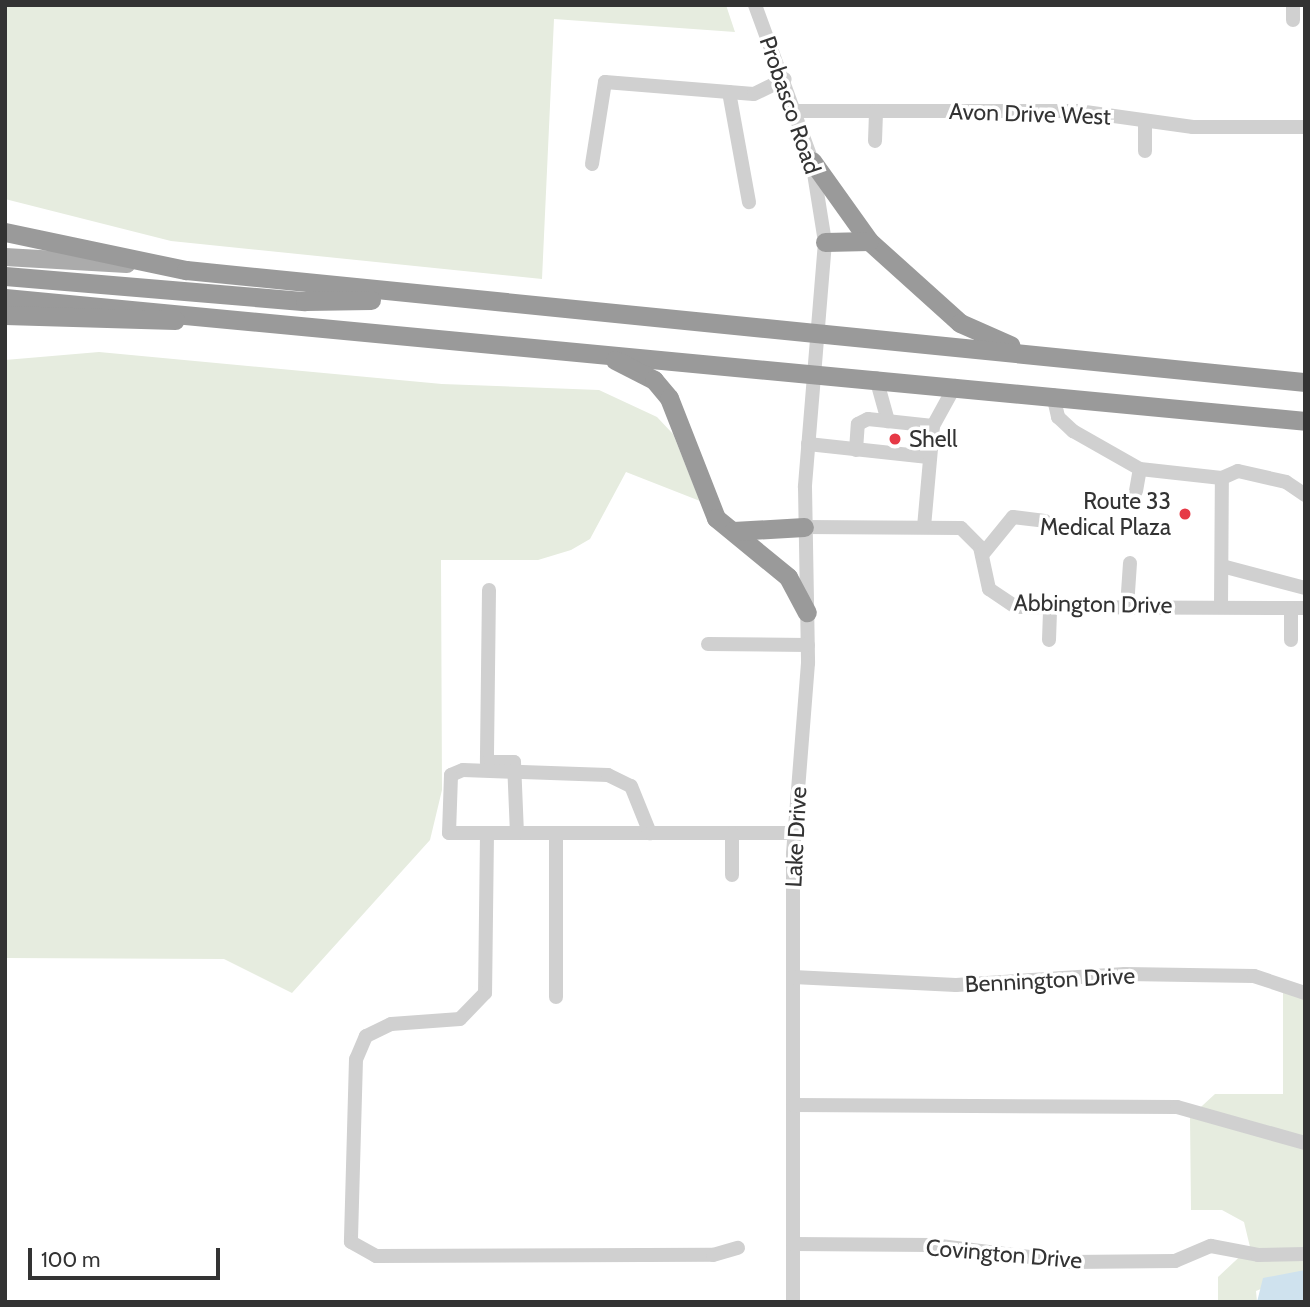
<!DOCTYPE html>
<html>
<head>
<meta charset="utf-8">
<style>
	body { margin:0 }
	#map { position:relative; width:1310px; height:1307px; overflow:hidden; background:#fff; font-family:Cabin,sans-serif }
	div>[style] { position:absolute }
	[style*='--x'] { left:calc(var(--x)*1px); top:calc(var(--y)*1px); width:calc(var(--w)*1px); rotate:calc(var(--a)*1deg) }
	.green>* { inset:0; background:#e6ecdf }
	.water>* { inset:0; background:#cfe2ee }
	.minor>* { height:14px; margin:-7px; padding:0 7px; transform-origin:7px; border-radius:7px; background:#d0d0d0 }
	.major>* { height:18px; margin:-9px; padding:0 9px; transform-origin:9px; border-radius:9px; background:#ababab }
	.highway>* { height:19px; margin:-9.5px; padding:0 9.5px; transform-origin:9.5px; border-radius:9.5px; background:#9a9a9a }
	.dots>* { width:19px; height:19px; translate:-50% -50%; box-sizing:border-box; border:4px solid #fff; border-radius:50% }
	span { translate:-50% -50%; white-space:nowrap; text-align:center; line-height:1.15; -webkit-text-stroke:7px #fff; paint-order:stroke }
	.street-label { font-size:23px; color:#333 }
	.poi-label { font-size:23px; color:#333 }
	.left { translate:0 -50%; text-align:left }
	.right { translate:-100% -50%; text-align:right }
	.frame { position:absolute; inset:0; border:7px solid #333; pointer-events:none }
	.scale { position:absolute; left:28px; top:1248px; width:192px; height:32px; box-sizing:border-box; border:4px solid #333; border-top:0; padding-left:9px; font-size:21px; line-height:24px; white-space:nowrap; color:#333; -webkit-text-stroke:5px #fff; paint-order:stroke }
</style>
</head>
<body>
<div id="map">
	<div class="green">
		<i style="clip-path:polygon(5px 5px,726px 5px,735px 32px,554px 19px,542px 279px,171px 241px,5px 199px)"></i>
		<i style="clip-path:polygon(99px 352px,442px 384px,599px 390px,657px 417px,673px 434px,700px 501px,626px 472px,590px 539px,571px 550px,538px 560px,441px 560px,442px 790px,430px 840px,292px 993px,224px 959px,5px 958px,5px 360px)"></i>
		<i style="clip-path:polygon(1283px 989px,1305px 999px,1305px 1270px,1256px 1291px,1257px 1302px,1218px 1302px,1218px 1277px,1250px 1247px,1244px 1222px,1222px 1210px,1191px 1210px,1190px 1117px,1215px 1094px,1283px 1094px)"></i>
	</div>
	<div class="water">
		<i style="clip-path:polygon(1305px 1270px,1305px 1302px,1257px 1302px,1263px 1278px)"></i>
	</div>
	<div class="minor">
		<i style="--x:755;--y:5;--w:166;--a:69.9"></i>
		<i style="--x:812;--y:161;--w:82;--a:80.9"></i>
		<i style="--x:825;--y:242;--w:246;--a:94.7"></i>
		<i style="--x:805;--y:487;--w:176;--a:89"></i>
		<i style="--x:808;--y:663;--w:192;--a:94.5"></i>
		<i style="--x:793;--y:854;--w:448;--a:90"></i>
		<i style="--x:1293;--y:5;--w:15;--a:90"></i>
		<i style="--x:729;--y:92;--w:112;--a:79.7"></i>
		<i style="--x:797;--y:111;--w:281;--a:0"></i>
		<i style="--x:1078;--y:111;--w:116;--a:7.9"></i>
		<i style="--x:1193;--y:127;--w:112;--a:0"></i>
		<i style="--x:875;--y:141;--w:30;--a:-88"></i>
		<i style="--x:1145;--y:151;--w:30;--a:-90"></i>
		<i style="--x:592;--y:164;--w:83;--a:-81"></i>
		<i style="--x:605;--y:82;--w:149;--a:4.6"></i>
		<i style="--x:754;--y:94;--w:34;--a:-26"></i>
		<i style="--x:876;--y:378;--w:45;--a:74.4"></i>
		<i style="--x:1053;--y:395;--w:23;--a:77"></i>
		<i style="--x:1058;--y:417;--w:21;--a:43"></i>
		<i style="--x:1073;--y:431;--w:77;--a:29.6"></i>
		<i style="--x:1140;--y:469;--w:82;--a:6.3"></i>
		<i style="--x:1222;--y:478;--w:17;--a:-24"></i>
		<i style="--x:1238;--y:471;--w:49;--a:12.9"></i>
		<i style="--x:1286;--y:482;--w:23;--a:34"></i>
		<i style="--x:808;--y:444;--w:121;--a:6.2"></i>
		<i style="--x:856;--y:450;--w:26;--a:-86"></i>
		<i style="--x:858;--y:424;--w:11;--a:-27"></i>
		<i style="--x:868;--y:419;--w:65;--a:6.1"></i>
		<i style="--x:1136;--y:491;--w:22;--a:-80"></i>
		<i style="--x:804;--y:527;--w:157;--a:0.4"></i>
		<i style="--x:961;--y:528;--w:27;--a:45"></i>
		<i style="--x:980;--y:547;--w:43;--a:77.9"></i>
		<i style="--x:989;--y:589;--w:32;--a:34"></i>
		<i style="--x:1016;--y:607;--w:289;--a:0.2"></i>
		<i style="--x:924;--y:527;--w:101;--a:-84.9"></i>
		<i style="--x:933;--y:426;--w:46;--a:-61.2"></i>
		<i style="--x:982;--y:555;--w:49;--a:-50.8"></i>
		<i style="--x:1013;--y:517;--w:32;--a:7"></i>
		<i style="--x:1222;--y:566;--w:86;--a:14.8"></i>
		<i style="--x:489;--y:590;--w:172;--a:90.7"></i>
		<i style="--x:487;--y:762;--w:27;--a:0"></i>
		<i style="--x:514;--y:762;--w:71;--a:87.6"></i>
		<i style="--x:517;--y:833;--w:133;--a:0"></i>
		<i style="--x:1221;--y:606;--w:128;--a:-89.6"></i>
		<i style="--x:1127;--y:607;--w:44;--a:-86.1"></i>
		<i style="--x:1291;--y:608;--w:32;--a:90"></i>
		<i style="--x:1049;--y:640;--w:33;--a:-88"></i>
		<i style="--x:708;--y:644;--w:100;--a:0.6"></i>
		<i style="--x:487;--y:833;--w:160;--a:90.7"></i>
		<i style="--x:485;--y:993;--w:36;--a:134"></i>
		<i style="--x:460;--y:1019;--w:69;--a:175.9"></i>
		<i style="--x:391;--y:1024;--w:28;--a:154"></i>
		<i style="--x:366;--y:1036;--w:25;--a:113"></i>
		<i style="--x:356;--y:1059;--w:183;--a:91.6"></i>
		<i style="--x:351;--y:1242;--w:29;--a:29"></i>
		<i style="--x:376;--y:1256;--w:337;--a:-0.2"></i>
		<i style="--x:713;--y:1255;--w:26;--a:-16"></i>
		<i style="--x:517;--y:833;--w:68;--a:180"></i>
		<i style="--x:449;--y:833;--w:58;--a:-88"></i>
		<i style="--x:451;--y:775;--w:13;--a:-23"></i>
		<i style="--x:463;--y:770;--w:145;--a:2"></i>
		<i style="--x:608;--y:775;--w:25;--a:26"></i>
		<i style="--x:631;--y:786;--w:51;--a:68"></i>
		<i style="--x:650;--y:833;--w:144;--a:0"></i>
		<i style="--x:732;--y:833;--w:42;--a:90"></i>
		<i style="--x:793;--y:977;--w:163;--a:2.8"></i>
		<i style="--x:956;--y:985;--w:169;--a:-3.7"></i>
		<i style="--x:1125;--y:974;--w:129;--a:0.9"></i>
		<i style="--x:1254;--y:976;--w:54;--a:18.4"></i>
		<i style="--x:556;--y:997;--w:163;--a:-90"></i>
		<i style="--x:793;--y:1105;--w:384;--a:0.3"></i>
		<i style="--x:1177;--y:1107;--w:133;--a:15.7"></i>
		<i style="--x:793;--y:1244;--w:139;--a:0.4"></i>
		<i style="--x:932;--y:1245;--w:139;--a:7"></i>
		<i style="--x:1070;--y:1262;--w:105;--a:-0.5"></i>
		<i style="--x:1175;--y:1261;--w:39;--a:-23"></i>
		<i style="--x:1211;--y:1246;--w:48;--a:10.8"></i>
		<i style="--x:1258;--y:1255;--w:47;--a:-1.2"></i>
	</div>
	<div class="major">
		<i style="--x:5;--y:257;--w:122;--a:3.3"></i>
	</div>
	<div class="highway">
		<i style="--x:812;--y:161;--w:98;--a:54.5"></i>
		<i style="--x:869;--y:241;--w:122;--a:42"></i>
		<i style="--x:960;--y:323;--w:55;--a:23.7"></i>
		<i style="--x:5;--y:232;--w:185;--a:11.9"></i>
		<i style="--x:186;--y:270;--w:1125;--a:5.72"></i>
		<i style="--x:825;--y:242;--w:44;--a:-1.3"></i>
		<i style="--x:5;--y:276;--w:301;--a:4.8"></i>
		<i style="--x:305;--y:301;--w:66;--a:-0.9"></i>
		<i style="--x:5;--y:298;--w:1306;--a:5.4"></i>
		<i style="--x:5;--y:315;--w:170;--a:1.7"></i>
		<i style="--x:615;--y:360;--w:44;--a:27.1"></i>
		<i style="--x:654;--y:380;--w:23;--a:50"></i>
		<i style="--x:669;--y:398;--w:129;--a:68.6"></i>
		<i style="--x:716;--y:518;--w:93;--a:39.3"></i>
		<i style="--x:788;--y:577;--w:40;--a:62"></i>
		<i style="--x:733;--y:531;--w:71;--a:-3.2"></i>
	</div>
	<div class="dots">
		<i style="left:895px;top:439px;background:#e63946"></i>
		<i style="left:1185px;top:514px;background:#e63946"></i>
	</div>
	<div class="street-label">
		<span style="left:790px;top:105px;rotate:71deg">Probasco Road</span>
		<span style="left:1030px;top:114px;rotate:2deg">Avon Drive West</span>
		<span style="left:1093px;top:604px;rotate:1deg">Abbington Drive</span>
		<span style="left:796px;top:837px;rotate:-87deg">Lake Drive</span>
		<span style="left:1050px;top:980px;rotate:-3deg">Bennington Drive</span>
		<span style="left:1004px;top:1254px;rotate:5deg">Covington Drive</span>
	</div>
	<div class="poi-label">
		<span class="left" style="left:909px;top:439px">Shell</span>
		<span class="right" style="left:1171px;top:514px">Route 33<br>Medical Plaza</span>
	</div>
	<div class="frame"></div>
	<div class="scale">100 m</div>
</div>
</body>
</html>
